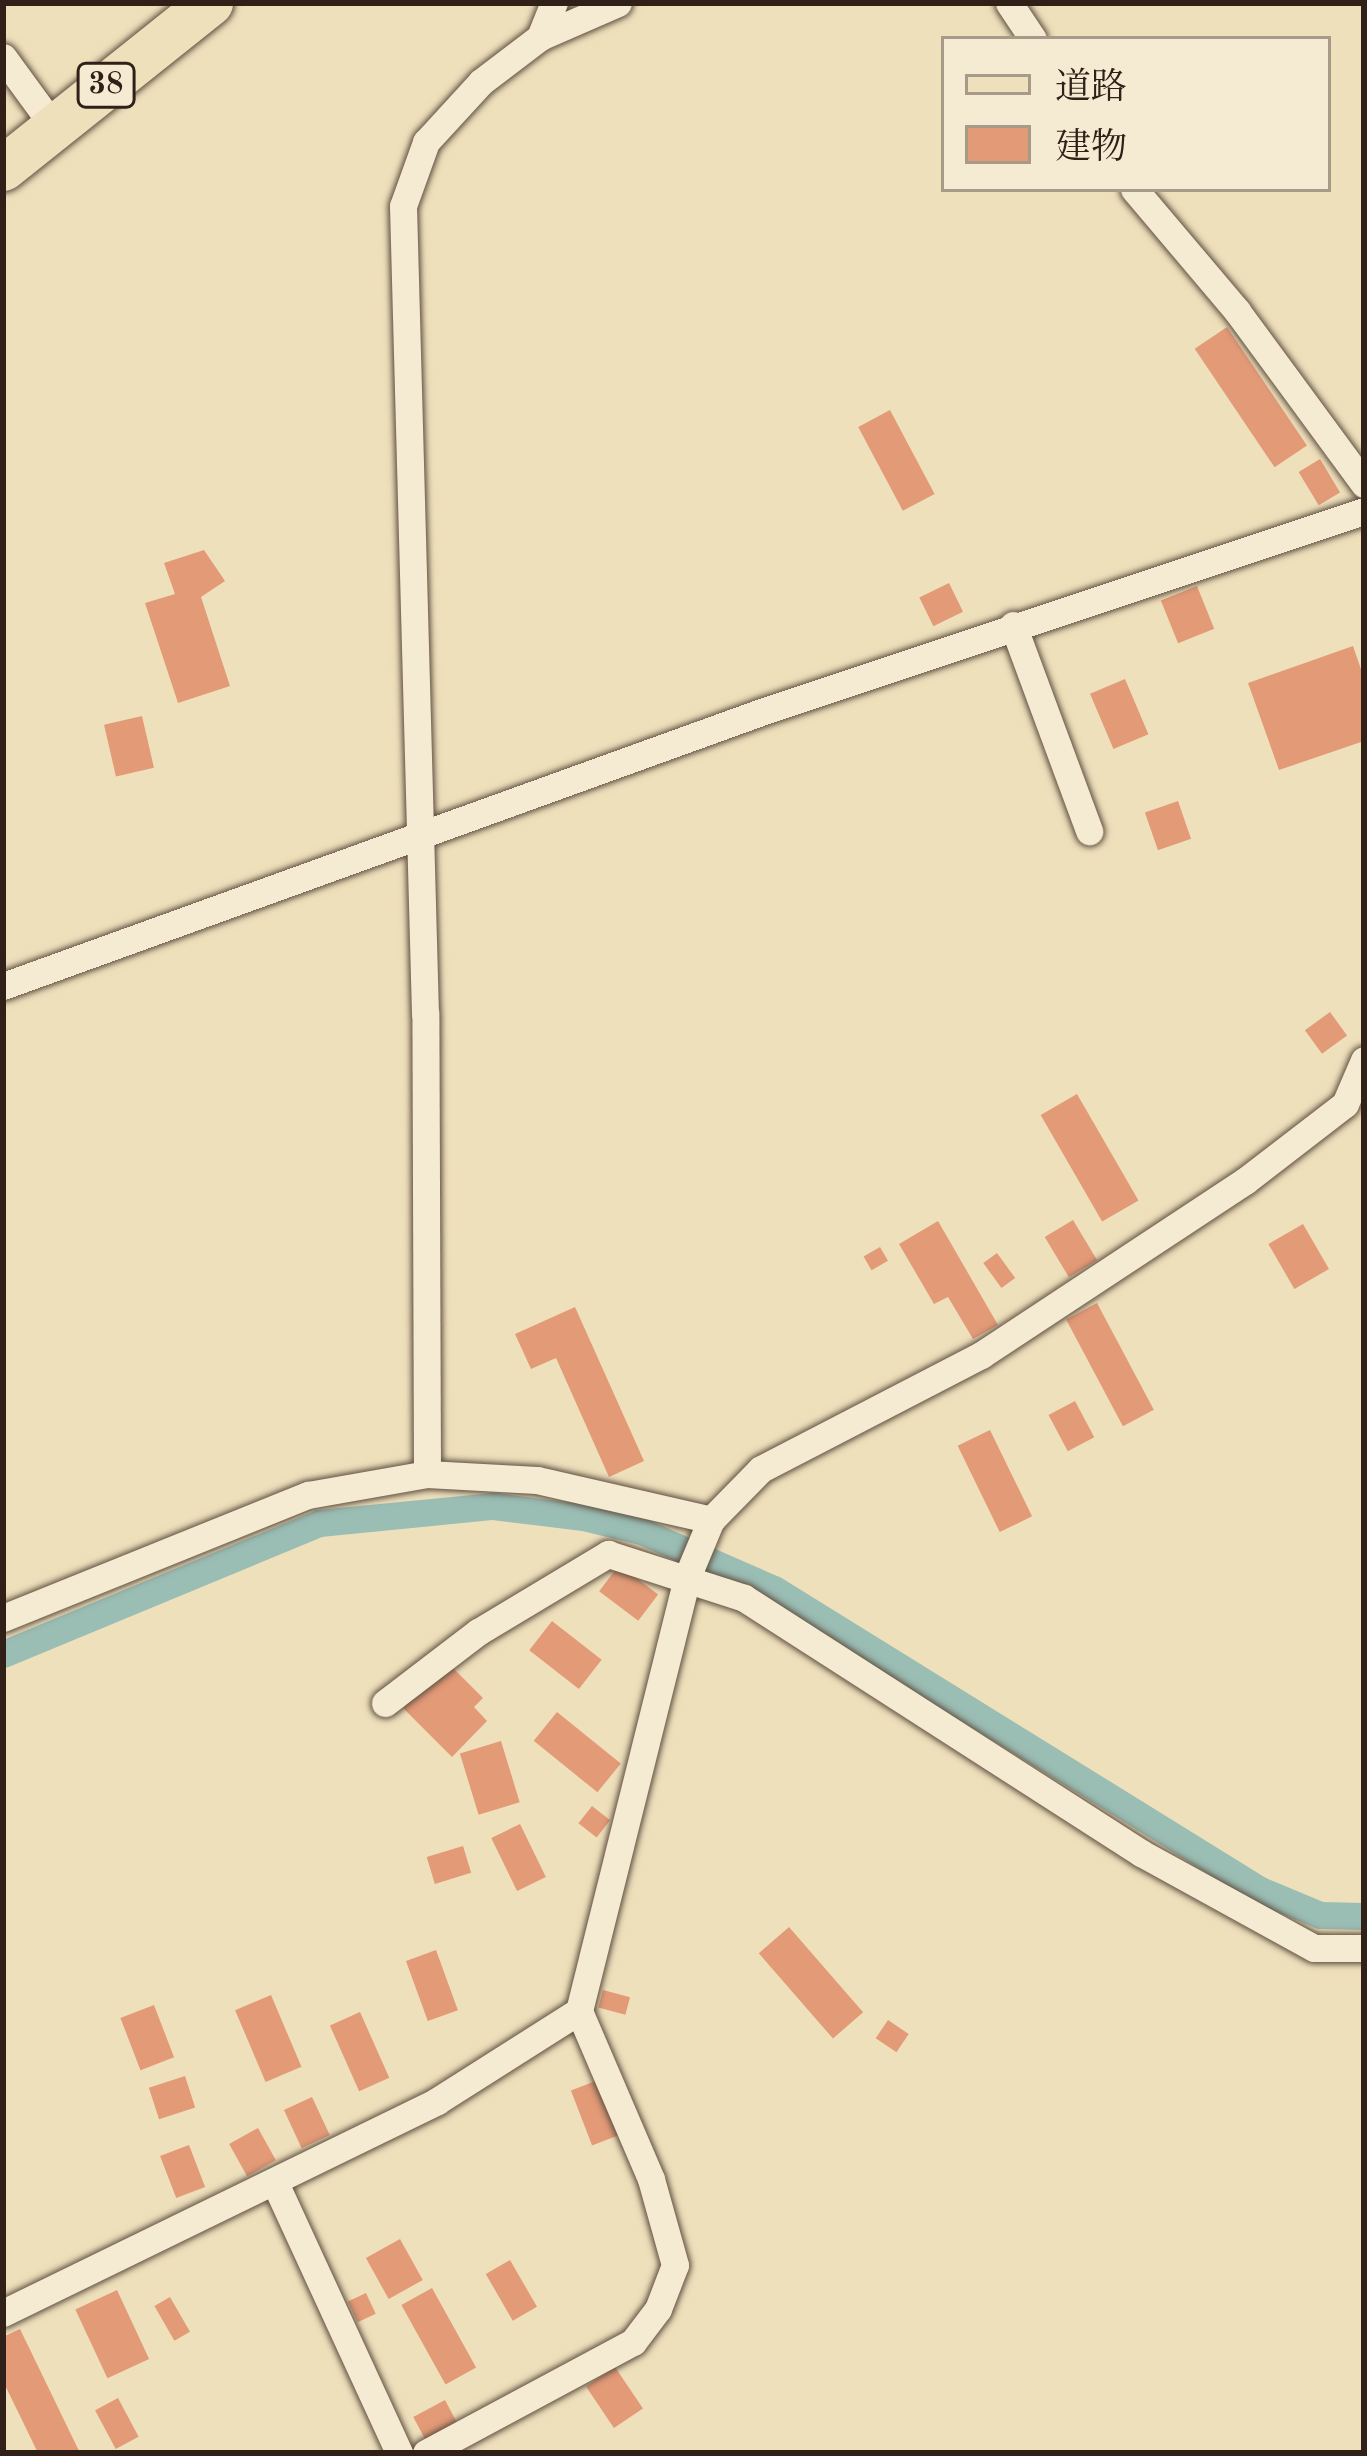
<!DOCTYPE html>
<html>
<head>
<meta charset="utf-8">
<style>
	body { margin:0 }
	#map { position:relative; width:1367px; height:2456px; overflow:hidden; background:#efe0bc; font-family:"Old Standard TT","Noto Serif JP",serif }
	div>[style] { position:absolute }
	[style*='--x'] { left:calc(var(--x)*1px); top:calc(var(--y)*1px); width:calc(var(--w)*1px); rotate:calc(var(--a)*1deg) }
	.canal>* { height:27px; margin:-13.5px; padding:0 13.5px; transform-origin:13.5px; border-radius:13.5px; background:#9abdb4 }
	.building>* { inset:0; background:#e39a77; transform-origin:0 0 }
	.roads { filter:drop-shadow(0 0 3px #605041) drop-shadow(0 0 3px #605041) }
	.minor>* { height:27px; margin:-13.5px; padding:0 13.5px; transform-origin:13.5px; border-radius:13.5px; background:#f5ebd3 }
	.primary>* { height:45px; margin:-22.5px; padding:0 22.5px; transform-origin:22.5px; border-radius:22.5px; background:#efe0bc }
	span { translate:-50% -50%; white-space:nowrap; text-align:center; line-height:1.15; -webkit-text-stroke:12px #f5ebd3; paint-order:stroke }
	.shield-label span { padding:3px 9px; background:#f5ebd3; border:3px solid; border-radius:9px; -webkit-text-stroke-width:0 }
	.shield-label { font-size:30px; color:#312018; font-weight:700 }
	.frame { position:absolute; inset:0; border:6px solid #312018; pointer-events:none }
	.legend { position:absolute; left:941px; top:36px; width:390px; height:156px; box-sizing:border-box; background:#f5ebd3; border:3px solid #a79a88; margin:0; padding:15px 21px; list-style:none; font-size:36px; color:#312018 }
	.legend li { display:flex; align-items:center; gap:24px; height:60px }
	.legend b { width:60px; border:3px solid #a79a88 }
</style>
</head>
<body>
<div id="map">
	<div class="canal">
		<i style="--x:3;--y:1654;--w:342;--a:-22.5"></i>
		<i style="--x:319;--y:1523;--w:175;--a:-5.6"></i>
		<i style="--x:493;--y:1506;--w:91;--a:7"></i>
		<i style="--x:583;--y:1517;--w:60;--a:13.6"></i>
		<i style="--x:641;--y:1531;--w:145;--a:23.6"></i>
		<i style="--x:774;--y:1589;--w:572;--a:31.77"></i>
		<i style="--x:1260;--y:1890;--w:65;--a:22.6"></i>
		<i style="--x:1320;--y:1915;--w:44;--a:1.3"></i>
	</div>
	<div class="building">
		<i style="left:1227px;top:327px;width:143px;height:39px;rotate:56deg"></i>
		<i style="left:890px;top:410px;width:95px;height:36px;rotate:62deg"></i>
		<i style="left:1320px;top:459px;width:39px;height:25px;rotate:59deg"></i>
		<i style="clip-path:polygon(204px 550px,225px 581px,201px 597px,230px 686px,178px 703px,145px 603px,175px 594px,164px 563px)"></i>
		<i style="left:949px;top:583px;width:32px;height:33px;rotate:64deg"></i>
		<i style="left:1197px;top:586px;width:46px;height:39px;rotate:68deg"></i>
		<i style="clip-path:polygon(1353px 646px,1364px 678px,1364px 741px,1279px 770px,1248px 683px)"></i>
		<i style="left:1125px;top:679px;width:60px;height:38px;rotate:67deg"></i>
		<i style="left:142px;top:716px;width:53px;height:39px;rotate:77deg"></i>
		<i style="left:1178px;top:801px;width:40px;height:35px;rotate:71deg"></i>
		<i style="left:1330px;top:1012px;width:29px;height:31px;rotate:54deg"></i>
		<i style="left:1077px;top:1094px;width:123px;height:42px;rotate:60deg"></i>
		<i style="left:1073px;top:1220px;width:47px;height:33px;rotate:59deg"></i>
		<i style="clip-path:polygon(938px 1221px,998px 1325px,973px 1339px,948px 1297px,934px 1304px,899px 1244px)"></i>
		<i style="left:1303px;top:1224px;width:52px;height:40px;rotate:60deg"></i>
		<i style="left:880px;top:1247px;width:16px;height:19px;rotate:60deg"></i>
		<i style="left:997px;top:1253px;width:31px;height:17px;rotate:54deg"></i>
		<i style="left:1097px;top:1303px;width:121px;height:35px;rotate:62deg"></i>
		<i style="clip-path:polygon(575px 1307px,644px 1461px,609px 1477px,556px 1358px,531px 1369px,515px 1334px)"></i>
		<i style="left:1075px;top:1401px;width:41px;height:30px;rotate:62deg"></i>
		<i style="left:990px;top:1430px;width:96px;height:36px;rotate:64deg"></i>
		<i style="left:619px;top:1565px;width:49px;height:33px;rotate:37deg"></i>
		<i style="left:552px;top:1621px;width:63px;height:37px;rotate:38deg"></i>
		<i style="clip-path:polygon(448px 1663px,483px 1698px,474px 1707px,487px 1721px,452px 1757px,403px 1708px)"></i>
		<i style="left:557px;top:1712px;width:82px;height:37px;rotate:39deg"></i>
		<i style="left:501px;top:1741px;width:64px;height:43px;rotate:73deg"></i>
		<i style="left:592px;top:1806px;width:23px;height:22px;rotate:38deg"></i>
		<i style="left:520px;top:1824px;width:59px;height:32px;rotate:64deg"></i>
		<i style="left:463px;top:1846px;width:28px;height:38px;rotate:73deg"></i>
		<i style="left:789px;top:1927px;width:113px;height:40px;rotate:49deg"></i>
		<i style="left:436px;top:1950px;width:64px;height:32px;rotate:70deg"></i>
		<i style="left:603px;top:1990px;width:28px;height:18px;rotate:15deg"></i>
		<i style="left:271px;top:1995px;width:78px;height:39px;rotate:67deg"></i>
		<i style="left:154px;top:2005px;width:56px;height:36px;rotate:69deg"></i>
		<i style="left:360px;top:2012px;width:72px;height:33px;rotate:66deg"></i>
		<i style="left:888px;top:2020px;width:25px;height:22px;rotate:34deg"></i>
		<i style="left:185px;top:2076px;width:33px;height:38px;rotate:72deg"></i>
		<i style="left:598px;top:2080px;width:59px;height:29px;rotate:69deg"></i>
		<i style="left:312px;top:2097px;width:42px;height:31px;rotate:65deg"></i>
		<i style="left:258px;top:2128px;width:37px;height:33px;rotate:61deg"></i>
		<i style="left:189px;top:2145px;width:45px;height:31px;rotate:69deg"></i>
		<i style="left:400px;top:2239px;width:47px;height:39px;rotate:61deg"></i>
		<i style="left:510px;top:2260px;width:54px;height:28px;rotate:60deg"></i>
		<i style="left:432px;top:2288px;width:91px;height:35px;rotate:61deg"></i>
		<i style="left:117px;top:2290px;width:76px;height:46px;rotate:65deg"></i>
		<i style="left:366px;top:2293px;width:23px;height:20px;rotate:65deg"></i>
		<i style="left:170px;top:2297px;width:40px;height:18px;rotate:60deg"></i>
		<i style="clip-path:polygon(20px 2329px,80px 2453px,38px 2453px,3px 2381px,3px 2337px)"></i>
		<i style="left:615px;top:2367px;width:50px;height:35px;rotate:56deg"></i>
		<i style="left:118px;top:2398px;width:44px;height:26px;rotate:62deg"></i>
		<i style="left:445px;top:2400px;width:26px;height:36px;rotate:62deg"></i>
	</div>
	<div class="roads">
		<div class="minor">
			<i style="--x:1009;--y:3;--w:43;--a:56.3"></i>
			<i style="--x:540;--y:37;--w:37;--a:-68"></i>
			<i style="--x:3;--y:57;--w:87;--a:53.9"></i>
			<i style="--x:1134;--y:189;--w:160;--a:49.8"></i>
			<i style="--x:1237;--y:311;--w:215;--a:53.7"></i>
			<i style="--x:1013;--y:625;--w:220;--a:69.7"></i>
			<i style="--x:3;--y:986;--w:806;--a:-19.87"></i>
			<i style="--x:761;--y:712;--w:636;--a:-18.43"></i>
			<i style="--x:427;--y:1474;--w:460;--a:-90.2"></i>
			<i style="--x:425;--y:1014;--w:808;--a:-91.56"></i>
			<i style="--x:403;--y:206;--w:68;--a:-70.2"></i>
			<i style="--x:426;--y:142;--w:81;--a:-47.5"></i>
			<i style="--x:481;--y:82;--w:74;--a:-37.3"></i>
			<i style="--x:540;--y:37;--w:85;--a:-23.6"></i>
			<i style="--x:3;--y:1618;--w:329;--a:-22"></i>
			<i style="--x:308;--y:1495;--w:121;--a:-10"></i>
			<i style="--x:427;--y:1474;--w:110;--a:3.1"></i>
			<i style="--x:537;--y:1480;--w:179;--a:12.9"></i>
			<i style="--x:385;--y:1703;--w:117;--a:-37.4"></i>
			<i style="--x:478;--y:1632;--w:152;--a:-31"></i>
			<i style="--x:608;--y:1554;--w:143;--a:17.9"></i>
			<i style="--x:744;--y:1598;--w:472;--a:32.7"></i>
			<i style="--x:1141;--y:1853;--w:197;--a:28.8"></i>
			<i style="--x:1314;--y:1948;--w:50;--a:0"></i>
			<i style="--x:276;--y:2185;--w:295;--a:65.3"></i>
			<i style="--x:3;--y:2313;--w:483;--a:-26"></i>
			<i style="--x:437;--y:2101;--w:168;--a:-32.4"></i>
			<i style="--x:579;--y:2011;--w:449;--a:-76"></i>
			<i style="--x:688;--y:1575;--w:60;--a:-67.3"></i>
			<i style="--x:711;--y:1520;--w:71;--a:-45.6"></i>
			<i style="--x:761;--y:1469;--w:248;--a:-27.4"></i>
			<i style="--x:981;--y:1355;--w:316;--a:-33.4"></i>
			<i style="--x:1245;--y:1181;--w:126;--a:-37.6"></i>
			<i style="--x:1345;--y:1104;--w:48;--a:-66.6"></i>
			<i style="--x:426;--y:2453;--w:235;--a:-28.2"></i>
			<i style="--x:633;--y:2342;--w:41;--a:-52.9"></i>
			<i style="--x:658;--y:2309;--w:47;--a:-68.9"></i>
			<i style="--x:675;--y:2265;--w:89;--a:-105.6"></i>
			<i style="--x:651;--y:2179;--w:183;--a:-113.2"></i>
		</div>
		<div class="primary">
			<i style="--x:3;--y:168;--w:265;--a:-38.6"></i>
		</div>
	</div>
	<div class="shield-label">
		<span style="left:106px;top:85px">38</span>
	</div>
	<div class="frame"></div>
	<ul class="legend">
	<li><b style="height:15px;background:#efe0bc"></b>道路</li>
	<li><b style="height:33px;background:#e39a77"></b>建物</li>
	</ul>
</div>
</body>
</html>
